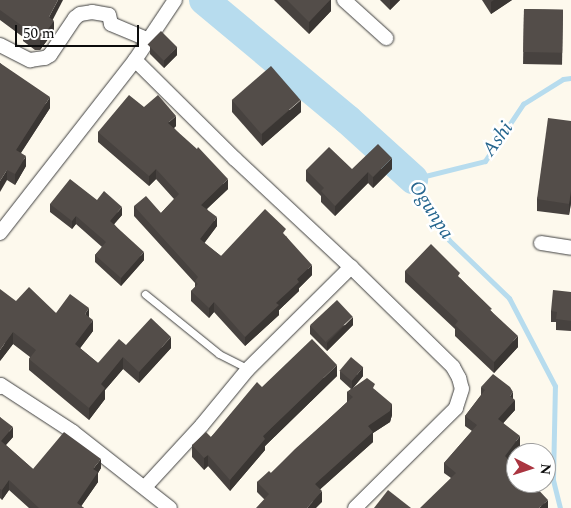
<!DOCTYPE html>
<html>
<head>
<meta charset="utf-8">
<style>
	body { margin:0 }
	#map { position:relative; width:571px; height:508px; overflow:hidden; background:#fdf9ed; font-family:Spectral,serif }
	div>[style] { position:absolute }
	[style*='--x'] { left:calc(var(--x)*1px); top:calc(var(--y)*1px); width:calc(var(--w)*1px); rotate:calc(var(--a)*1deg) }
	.stream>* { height:5px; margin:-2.5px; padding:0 2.5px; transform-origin:2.5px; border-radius:2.5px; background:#b7dcee }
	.river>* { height:30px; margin:-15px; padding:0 15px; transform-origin:15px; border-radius:15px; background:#b7dcee }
	.roads { filter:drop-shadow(0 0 1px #3f3f3f) drop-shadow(0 0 1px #3f3f3f) }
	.service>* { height:7px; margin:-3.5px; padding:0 3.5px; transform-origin:3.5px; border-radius:3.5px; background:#fff }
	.minor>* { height:14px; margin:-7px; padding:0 7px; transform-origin:7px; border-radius:7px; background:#fff }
	.wall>* { inset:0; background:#47423f; transform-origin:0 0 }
	.shaded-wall>* { inset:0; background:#3a3633 }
	.building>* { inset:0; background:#534d49; transform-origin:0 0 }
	span { translate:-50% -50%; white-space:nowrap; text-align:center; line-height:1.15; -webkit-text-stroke:5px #fff; paint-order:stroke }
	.water-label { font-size:20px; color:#25658e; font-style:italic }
	.north { position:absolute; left:506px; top:443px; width:50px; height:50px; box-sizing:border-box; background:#fff; border:1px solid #9e9e9e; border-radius:50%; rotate:95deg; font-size:14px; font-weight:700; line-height:20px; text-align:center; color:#0c0c0c }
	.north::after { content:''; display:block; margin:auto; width:18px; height:22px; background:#aa3540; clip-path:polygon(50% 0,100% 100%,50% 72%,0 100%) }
	.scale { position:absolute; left:15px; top:25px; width:124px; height:22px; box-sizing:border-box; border:2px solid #0c0c0c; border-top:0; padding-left:6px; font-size:15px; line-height:18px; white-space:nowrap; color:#0c0c0c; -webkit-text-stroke:4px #fff; paint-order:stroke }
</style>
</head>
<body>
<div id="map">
	<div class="stream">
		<i style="--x:560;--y:508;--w:30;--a:-104"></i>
		<i style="--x:553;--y:479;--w:93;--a:-88.8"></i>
		<i style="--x:555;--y:386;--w:99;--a:-117.6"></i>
		<i style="--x:509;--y:298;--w:83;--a:-136"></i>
		<i style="--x:449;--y:240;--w:71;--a:-120.5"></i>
		<i style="--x:413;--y:179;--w:74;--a:-14"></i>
		<i style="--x:485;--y:161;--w:69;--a:-56.3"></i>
		<i style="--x:523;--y:104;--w:47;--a:-32"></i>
		<i style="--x:563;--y:79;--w:8;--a:-7"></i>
	</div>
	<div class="river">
		<i style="--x:204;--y:0;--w:187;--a:39.8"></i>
		<i style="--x:348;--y:120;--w:88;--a:42.2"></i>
	</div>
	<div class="roads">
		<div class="service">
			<i style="--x:145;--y:294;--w:95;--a:39"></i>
			<i style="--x:219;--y:354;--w:33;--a:27"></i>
		</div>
		<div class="minor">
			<i style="--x:344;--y:0;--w:57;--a:42.1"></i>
			<i style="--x:0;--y:45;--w:34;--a:27"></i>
			<i style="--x:30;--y:60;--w:15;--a:-8"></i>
			<i style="--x:45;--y:58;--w:6;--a:-31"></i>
			<i style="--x:50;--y:55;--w:45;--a:-56"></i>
			<i style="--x:75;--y:18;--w:6;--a:-39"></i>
			<i style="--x:80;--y:14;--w:12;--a:-9"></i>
			<i style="--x:92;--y:12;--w:17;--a:10"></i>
			<i style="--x:109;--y:15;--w:9;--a:77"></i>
			<i style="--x:111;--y:24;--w:41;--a:22.8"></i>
			<i style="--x:135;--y:60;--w:141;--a:44.7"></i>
			<i style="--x:235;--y:159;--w:158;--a:43"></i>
			<i style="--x:351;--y:267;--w:143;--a:44.4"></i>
			<i style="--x:453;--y:367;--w:13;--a:61"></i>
			<i style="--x:459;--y:378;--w:11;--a:75"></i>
			<i style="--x:462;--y:389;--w:20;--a:108"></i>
			<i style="--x:456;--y:408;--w:142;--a:135.3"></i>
			<i style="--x:0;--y:233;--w:219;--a:-52"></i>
			<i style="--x:135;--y:60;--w:72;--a:-56.3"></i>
			<i style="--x:541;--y:243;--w:30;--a:9"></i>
			<i style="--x:0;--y:387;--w:2;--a:-63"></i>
			<i style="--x:1;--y:385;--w:86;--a:33.1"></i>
			<i style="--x:73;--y:432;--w:123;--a:38.1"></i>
			<i style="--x:145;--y:487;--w:84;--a:-47.4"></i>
			<i style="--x:202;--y:425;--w:72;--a:-50.6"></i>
			<i style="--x:248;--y:369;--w:145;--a:-44.7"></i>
		</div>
	</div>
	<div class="wall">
		<i style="clip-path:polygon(0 0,53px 20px,54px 31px,40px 50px,35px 50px,23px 41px,23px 37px,0 20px)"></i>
		<i style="clip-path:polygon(274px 0,331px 0,331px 11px,309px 34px)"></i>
		<i style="clip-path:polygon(380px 0,400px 0,390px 10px)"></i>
		<i style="clip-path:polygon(482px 0,512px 0,491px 14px)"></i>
		<i style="left:524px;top:9px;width:39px;height:55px;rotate:1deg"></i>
		<i style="clip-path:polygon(150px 46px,177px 55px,164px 68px,150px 54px)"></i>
		<i style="clip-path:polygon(0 63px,50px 108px,21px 153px,26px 166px,15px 185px,7px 180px)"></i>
		<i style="clip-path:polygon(232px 100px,301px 112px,262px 146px,232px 112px)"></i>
		<i style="clip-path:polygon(144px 107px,176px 126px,174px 128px,228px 189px,207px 209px,217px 226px,204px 243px,221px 256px,286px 236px,312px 275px,299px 288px,299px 291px,279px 310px,279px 315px,245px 346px,214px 312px,209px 318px,191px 301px,191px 291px,195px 287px,195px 283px,134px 216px,134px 206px,161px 213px,174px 199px,156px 179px,149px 186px,98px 142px,98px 132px)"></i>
		<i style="clip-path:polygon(571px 121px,571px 203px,569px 215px,537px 211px,537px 199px)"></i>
		<i style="clip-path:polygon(352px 169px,392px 169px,373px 188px,368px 183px,335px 216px,321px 202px,321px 196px,306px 181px,306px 170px)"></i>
		<i style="clip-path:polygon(97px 200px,122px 215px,114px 224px,144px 260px,121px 286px,95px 262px,95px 255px,102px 247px,76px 224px,72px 229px,50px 212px,50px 204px)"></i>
		<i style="clip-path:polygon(405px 271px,460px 278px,492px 312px,518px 347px,494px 373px,455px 336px,455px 329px,405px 282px)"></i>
		<i style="clip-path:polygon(571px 292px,571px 331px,556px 330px,556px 322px,551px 322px,551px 311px)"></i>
		<i style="clip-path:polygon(16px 301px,56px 313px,89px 317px,93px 331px,80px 348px,98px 363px,126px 345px,171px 348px,139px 383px,123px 369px,105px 390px,105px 399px,89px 420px,29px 370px,29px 359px,30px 357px,13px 344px,0 361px)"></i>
		<i style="clip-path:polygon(353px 325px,327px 351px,310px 334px,310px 326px)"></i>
		<i style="clip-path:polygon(340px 371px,363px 376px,353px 388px,375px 390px,392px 415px,390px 422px,373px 433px,373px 442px,320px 489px,322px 502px,264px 499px,257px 492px,257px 482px,271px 473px,347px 402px,347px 392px,351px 389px,340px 379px)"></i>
		<i style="clip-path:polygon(337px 376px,265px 446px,265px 450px,230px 491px,208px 466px,204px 470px,192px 457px,192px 445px,211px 437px,262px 387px)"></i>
		<i style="clip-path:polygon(481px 387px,513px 399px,515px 410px,503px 423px,520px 446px,510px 460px,548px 508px,451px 478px,444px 473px,444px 463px,472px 431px,465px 426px,465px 416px,481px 395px)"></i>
		<i style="clip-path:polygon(0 417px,13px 437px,6px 445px,33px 469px,101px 468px,98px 473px,98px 482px,81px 506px,84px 508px,29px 508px,9px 490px,2px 500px,0 498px)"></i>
	</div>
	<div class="shaded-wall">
		<i style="clip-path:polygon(58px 0,63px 0,49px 27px,49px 17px)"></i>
		<i style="clip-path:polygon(330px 0,331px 0,331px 11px,309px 34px,309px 22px)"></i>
		<i style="clip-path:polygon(390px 0,400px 0,390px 10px)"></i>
		<i style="clip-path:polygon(494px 0,512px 0,491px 14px,491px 2px)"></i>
		<i style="clip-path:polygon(54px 21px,54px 31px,40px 50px,40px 40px)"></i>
		<i style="clip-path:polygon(177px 47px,177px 55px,164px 68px,164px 60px)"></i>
		<i style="clip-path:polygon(50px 97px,50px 108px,16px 160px,16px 150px)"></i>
		<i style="clip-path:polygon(301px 100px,301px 112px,262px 146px,262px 134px)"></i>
		<i style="clip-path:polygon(176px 116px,176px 126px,168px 133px,168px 123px)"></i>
		<i style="clip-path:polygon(26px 156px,26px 166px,15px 185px,15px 174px)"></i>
		<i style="clip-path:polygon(392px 158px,392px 169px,373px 188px,373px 177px)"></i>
		<i style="clip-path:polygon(156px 169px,156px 179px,149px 186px,149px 176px)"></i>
		<i style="clip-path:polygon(7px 170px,7px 180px,0 192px,0 181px)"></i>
		<i style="clip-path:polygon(368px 172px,368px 183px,335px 216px,335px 206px)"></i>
		<i style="clip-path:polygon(228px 179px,228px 189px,201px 214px,201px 205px)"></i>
		<i style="clip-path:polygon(571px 191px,571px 203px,569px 215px,569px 204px)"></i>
		<i style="clip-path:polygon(122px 207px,122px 215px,110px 229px,110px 221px)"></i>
		<i style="clip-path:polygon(76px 216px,76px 224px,72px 229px,72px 221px)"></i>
		<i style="clip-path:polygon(217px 217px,217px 226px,200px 249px,200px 239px)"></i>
		<i style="clip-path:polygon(144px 252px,144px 260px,121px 286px,121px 278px)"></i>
		<i style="clip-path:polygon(312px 265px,312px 275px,299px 288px,299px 291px,279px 310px,279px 315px,245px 346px,245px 337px,297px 279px)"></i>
		<i style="clip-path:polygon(214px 302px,214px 312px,209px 318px,209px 308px)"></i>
		<i style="clip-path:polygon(89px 308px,89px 320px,85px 314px)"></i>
		<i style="clip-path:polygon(353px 317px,353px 325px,327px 351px,327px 343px)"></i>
		<i style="clip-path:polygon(93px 320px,93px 331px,75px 355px,75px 344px)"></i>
		<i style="clip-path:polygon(13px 332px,13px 344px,0 361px,0 350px)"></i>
		<i style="clip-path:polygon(518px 336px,518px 347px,494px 373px,494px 362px)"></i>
		<i style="clip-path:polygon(171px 337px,171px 348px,139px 383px,139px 372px)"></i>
		<i style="clip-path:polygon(123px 357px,123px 369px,105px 390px,105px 399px,89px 420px,89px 408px,101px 384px)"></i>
		<i style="clip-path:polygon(337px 365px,337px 376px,265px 446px,265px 450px,230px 491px,230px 480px,263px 436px)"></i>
		<i style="clip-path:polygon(363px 367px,363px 376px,352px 389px,352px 381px)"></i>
		<i style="clip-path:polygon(513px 392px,513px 401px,515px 400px,515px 410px,498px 429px,498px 419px,510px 396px)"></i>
		<i style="clip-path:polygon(392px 404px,392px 415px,390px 422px,373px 433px,373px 442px,315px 494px,315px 484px,368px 426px)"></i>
		<i style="clip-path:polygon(13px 427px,13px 437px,1px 450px,1px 441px)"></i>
		<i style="clip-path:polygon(520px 436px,520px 446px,505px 466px,505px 456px)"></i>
		<i style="clip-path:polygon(208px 455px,208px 466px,204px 470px,204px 458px)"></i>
		<i style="clip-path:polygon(101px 459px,101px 468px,98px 473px,98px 482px,80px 508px,77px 503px,93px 469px)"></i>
		<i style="clip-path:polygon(9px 480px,9px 490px,2px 500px,2px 490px)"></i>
		<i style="clip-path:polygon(322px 491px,322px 502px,316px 508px,307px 508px)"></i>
		<i style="clip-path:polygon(548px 500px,548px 508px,539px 508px)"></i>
	</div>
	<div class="building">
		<i style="clip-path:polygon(0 0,58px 0,49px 17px,54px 21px,40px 40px,35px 40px,23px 31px,25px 28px,0 10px)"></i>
		<i style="clip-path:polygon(287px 0,330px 0,309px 22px)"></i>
		<i style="left:524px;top:9px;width:39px;height:43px;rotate:1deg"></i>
		<i style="left:161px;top:31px;width:23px;height:19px;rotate:45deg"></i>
		<i style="clip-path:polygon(0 63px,50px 97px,16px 150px,26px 156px,15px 174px,7px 170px,0 181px)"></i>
		<i style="left:271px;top:66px;width:45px;height:52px;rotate:49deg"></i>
		<i style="clip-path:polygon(129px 95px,144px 107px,158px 95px,176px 116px,168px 123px,197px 149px,198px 147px,228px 179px,201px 205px,217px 217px,200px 239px,221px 256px,265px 209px,286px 229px,283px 233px,312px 265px,297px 279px,299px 282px,276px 303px,279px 305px,245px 337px,214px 302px,209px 308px,191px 291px,198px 284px,195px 281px,198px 277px,134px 206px,146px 196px,161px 213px,179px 194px,156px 169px,149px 176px,98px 132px)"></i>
		<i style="clip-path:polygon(548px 118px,571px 121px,571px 191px,569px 204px,537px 199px)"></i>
		<i style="clip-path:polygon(378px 144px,392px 158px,373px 177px,368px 172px,335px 206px,321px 191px,324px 188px,306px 170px,329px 147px,352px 169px)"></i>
		<i style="clip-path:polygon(70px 179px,97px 200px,104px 191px,122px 207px,110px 221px,144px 252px,121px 278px,95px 255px,106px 242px,76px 216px,72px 221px,50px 204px)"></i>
		<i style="clip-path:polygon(431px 244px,460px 273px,458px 276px,492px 309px,490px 310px,518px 336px,494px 362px,455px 325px,458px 321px,405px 271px)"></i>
		<i style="clip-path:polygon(29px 287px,56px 313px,70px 294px,89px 308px,85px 314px,93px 320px,75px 344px,98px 363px,119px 339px,126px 345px,151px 318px,171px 337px,139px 372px,123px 357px,101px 384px,105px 388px,89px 408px,29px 359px,36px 350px,13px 332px,0 350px,0 289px,16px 301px)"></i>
		<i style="clip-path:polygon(553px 290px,571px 292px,571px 321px,556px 319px,557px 312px,551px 311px)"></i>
		<i style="left:337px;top:300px;width:23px;height:37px;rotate:47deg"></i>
		<i style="clip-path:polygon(312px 339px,337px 365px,263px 436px,265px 439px,230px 480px,208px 455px,204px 458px,192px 445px,206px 432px,211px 437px,257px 382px,262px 387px)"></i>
		<i style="left:351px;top:357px;width:16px;height:18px;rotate:40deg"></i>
		<i style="clip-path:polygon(493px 374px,510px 387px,513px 392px,510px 396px,515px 400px,498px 419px,520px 436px,505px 456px,516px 467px,516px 483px,532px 483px,548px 500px,539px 508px,420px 508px,456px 473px,444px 463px,477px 425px,465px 416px,485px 390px,481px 387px)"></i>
		<i style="clip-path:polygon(367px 378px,375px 384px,373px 388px,392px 404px,390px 411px,368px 426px,373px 432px,315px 484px,322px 491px,307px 508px,256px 508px,269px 494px,257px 482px,269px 471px,271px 473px,295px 449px,353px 397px,347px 392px)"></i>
		<i style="clip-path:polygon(0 417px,13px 427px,1px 441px,33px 469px,64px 432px,101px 459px,93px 469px,98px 472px,77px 503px,84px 508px,39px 508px,9px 480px,2px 490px,0 489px)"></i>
		<i style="clip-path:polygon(388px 490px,411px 508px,374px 508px)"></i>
	</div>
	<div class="water-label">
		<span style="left:498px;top:139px;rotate:-54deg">Ashi</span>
		<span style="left:431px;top:210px;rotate:57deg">Ogunpa</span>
	</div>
	<div class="north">N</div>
	<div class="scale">50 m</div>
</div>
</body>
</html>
